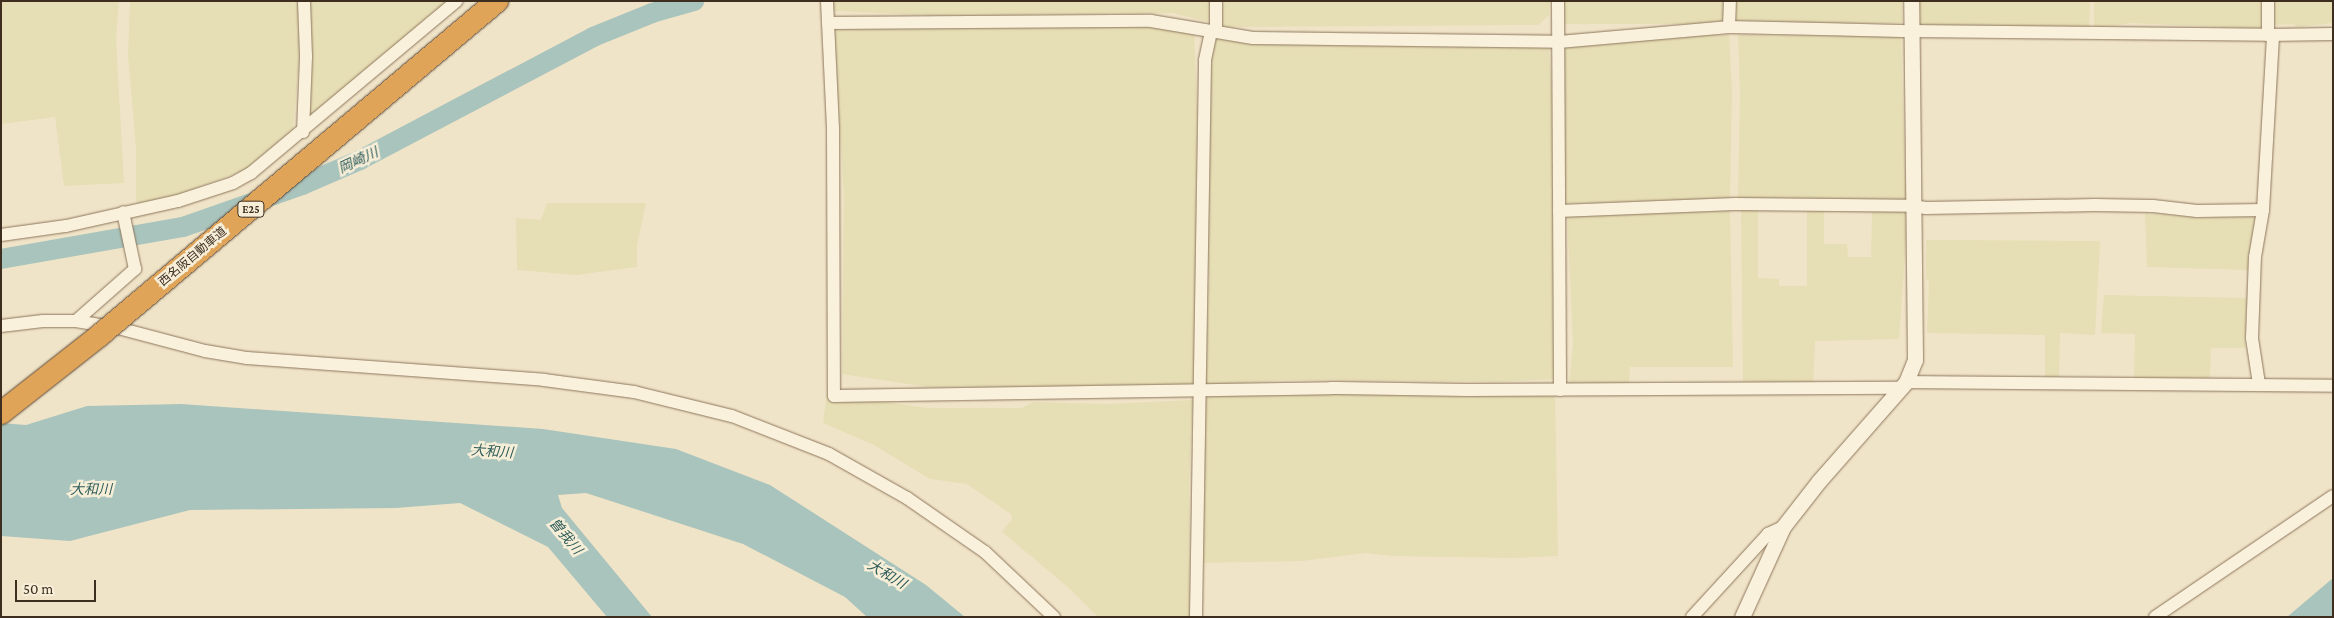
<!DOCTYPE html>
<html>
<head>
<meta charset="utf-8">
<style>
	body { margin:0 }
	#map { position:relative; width:2334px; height:618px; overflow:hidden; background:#f0e4c8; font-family:"Crimson Pro","Noto Sans JP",serif }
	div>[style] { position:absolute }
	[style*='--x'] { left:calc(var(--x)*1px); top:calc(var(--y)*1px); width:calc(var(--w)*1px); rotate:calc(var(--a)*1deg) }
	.farmland>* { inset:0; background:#e6deb5; transform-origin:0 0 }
	.water>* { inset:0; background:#a9c4bc }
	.river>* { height:20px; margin:-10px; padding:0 10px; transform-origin:10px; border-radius:10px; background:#a9c4bc }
	.roads { filter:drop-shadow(0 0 1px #8d765c) drop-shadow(0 0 1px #8d765c) }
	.minor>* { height:12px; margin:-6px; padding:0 6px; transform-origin:6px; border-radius:6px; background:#faf1dc }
	.tertiary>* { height:15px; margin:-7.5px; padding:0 7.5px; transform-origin:7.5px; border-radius:7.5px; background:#faf1dc }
	.bridges { filter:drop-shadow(0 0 1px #5b4430) drop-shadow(0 0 1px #5b4430) }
	.motorway-bridge>* { height:22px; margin:-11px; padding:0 11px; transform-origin:11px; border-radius:11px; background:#e0a458 }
	span { translate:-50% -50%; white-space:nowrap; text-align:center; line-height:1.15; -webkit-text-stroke:5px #f7eed8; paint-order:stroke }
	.shield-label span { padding:1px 4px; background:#f7eed8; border:1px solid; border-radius:4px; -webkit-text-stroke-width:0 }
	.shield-label { font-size:11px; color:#3d2e20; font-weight:700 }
	.street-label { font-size:12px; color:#3d2e20 }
	.water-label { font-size:14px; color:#2f5d5a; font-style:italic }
	.frame { position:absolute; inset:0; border:2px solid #3d2e20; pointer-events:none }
	.scale { position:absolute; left:15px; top:580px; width:81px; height:22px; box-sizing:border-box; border:2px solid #3d2e20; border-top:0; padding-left:6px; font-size:15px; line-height:18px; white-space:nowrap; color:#3d2e20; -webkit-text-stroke:4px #f7eed8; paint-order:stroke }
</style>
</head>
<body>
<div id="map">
	<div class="farmland">
		<i style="clip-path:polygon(1px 1px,119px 1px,116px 40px,124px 183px,64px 186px,55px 117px,1px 124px)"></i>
		<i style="clip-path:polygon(130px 1px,299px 1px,300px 52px,293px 131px,248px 169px,177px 195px,138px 204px,136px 200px,136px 148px,128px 55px)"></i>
		<i style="clip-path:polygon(309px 1px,449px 1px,312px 115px,307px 111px)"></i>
		<i style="clip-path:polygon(832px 1px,1216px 1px,1210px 22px,1208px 22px,1173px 13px,948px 16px,837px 11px,833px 10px)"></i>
		<i style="clip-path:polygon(1224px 1px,1550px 1px,1549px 15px,1538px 25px,1226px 27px,1219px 24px)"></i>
		<i style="left:1560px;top:1px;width:165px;height:23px"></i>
		<i style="left:1736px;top:1px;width:166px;height:22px"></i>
		<i style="clip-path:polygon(1918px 1px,2090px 1px,2089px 32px,1917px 25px)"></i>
		<i style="clip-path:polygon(2094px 1px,2261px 1px,2264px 29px,2131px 23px,2094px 29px)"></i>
		<i style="clip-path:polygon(2270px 1px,2333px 1px,2333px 23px,2297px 27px,2294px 24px,2273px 25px)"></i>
		<i style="clip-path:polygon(1141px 23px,1194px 29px,1197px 109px,1196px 197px,1199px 278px,1195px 384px,1039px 389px,1026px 387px,928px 387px,842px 374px,844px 199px,834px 27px)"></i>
		<i style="clip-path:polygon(1558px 34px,1729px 35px,1732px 91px,1730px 202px,1565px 203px)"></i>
		<i style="clip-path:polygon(1738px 35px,1901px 36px,1906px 202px,1738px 201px,1740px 93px)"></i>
		<i style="clip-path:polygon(1210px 36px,1548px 36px,1552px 89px,1552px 180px,1555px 220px,1557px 379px,1491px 382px,1292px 380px,1205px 385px,1209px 281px,1206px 210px)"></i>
		<i style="clip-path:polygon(547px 203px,646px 203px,637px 245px,637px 267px,576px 275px,517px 270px,516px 218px,541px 220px)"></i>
		<i style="clip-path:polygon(1741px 210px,1758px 210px,1758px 278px,1779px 279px,1779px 286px,1807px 286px,1807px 211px,1824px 211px,1824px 244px,1847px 244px,1848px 257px,1871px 257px,1872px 211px,1906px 212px,1906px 239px,1899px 339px,1815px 341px,1813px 385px,1743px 385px)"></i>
		<i style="clip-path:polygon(1730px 211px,1733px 367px,1630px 367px,1629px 385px,1569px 385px,1573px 344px,1567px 213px)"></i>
		<i style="clip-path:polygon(2145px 213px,2204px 218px,2256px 216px,2249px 270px,2147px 267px)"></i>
		<i style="clip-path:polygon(1926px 240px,2099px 241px,2100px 243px,2095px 335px,2060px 333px,2059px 377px,2045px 377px,2045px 335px,1927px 333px,1929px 281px,1926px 279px)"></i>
		<i style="clip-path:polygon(2104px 295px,2247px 298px,2245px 348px,2211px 348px,2210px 377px,2200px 381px,2134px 379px,2135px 334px,2101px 333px)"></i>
		<i style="clip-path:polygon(1298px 391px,1555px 393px,1558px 556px,1513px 558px,1392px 556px,1366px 553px,1302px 561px,1201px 563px,1204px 395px)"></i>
		<i style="clip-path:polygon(827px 393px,927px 408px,1021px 408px,1034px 402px,1107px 404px,1193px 400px,1189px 478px,1190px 617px,1098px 617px,1069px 588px,1002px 532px,1012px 519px,1011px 514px,967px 484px,930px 479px,874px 445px,823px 423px)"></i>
	</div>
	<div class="water">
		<i style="clip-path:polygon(181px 404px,543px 429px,676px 449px,770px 485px,926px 585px,965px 617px,867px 617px,845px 597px,743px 544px,586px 493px,558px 495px,562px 508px,652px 617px,607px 617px,548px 547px,460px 503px,396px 508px,190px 510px,70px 541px,1px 536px,1px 423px,26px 425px,87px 406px)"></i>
		<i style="clip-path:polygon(2333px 578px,2333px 617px,2287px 617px)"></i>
	</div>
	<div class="river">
		<i style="--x:1;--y:259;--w:185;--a:-10"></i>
		<i style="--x:183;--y:227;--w:126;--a:-19.4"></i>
		<i style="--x:302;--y:185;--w:63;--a:-23.3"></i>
		<i style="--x:360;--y:160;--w:263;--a:-27.8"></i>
		<i style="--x:593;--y:37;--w:64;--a:-22.1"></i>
		<i style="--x:652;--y:13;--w:44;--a:-15.9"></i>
	</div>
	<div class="roads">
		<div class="minor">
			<i style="--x:827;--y:1;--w:127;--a:87.3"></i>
			<i style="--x:833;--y:128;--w:268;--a:89.8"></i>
			<i style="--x:834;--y:396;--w:497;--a:-0.9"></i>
			<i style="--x:1331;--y:388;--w:136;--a:0.8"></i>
			<i style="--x:1467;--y:390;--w:432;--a:-0.3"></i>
			<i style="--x:1216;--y:1;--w:31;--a:90"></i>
			<i style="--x:1558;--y:1;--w:389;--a:89.7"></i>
			<i style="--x:2268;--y:1;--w:34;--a:90"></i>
			<i style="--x:828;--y:23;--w:323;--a:-0.4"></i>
			<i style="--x:1151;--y:21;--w:103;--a:9.5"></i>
			<i style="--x:1253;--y:38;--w:306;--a:0.7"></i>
			<i style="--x:1559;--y:42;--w:171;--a:-5"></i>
			<i style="--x:1729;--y:27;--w:182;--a:1.3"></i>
			<i style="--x:1911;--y:31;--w:357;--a:0.6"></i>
			<i style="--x:2268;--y:35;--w:65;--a:-0.9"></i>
			<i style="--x:1729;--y:27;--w:26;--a:-88"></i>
			<i style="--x:303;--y:132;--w:76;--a:-87.7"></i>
			<i style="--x:306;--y:56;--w:55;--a:-92.1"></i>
			<i style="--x:1559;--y:211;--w:176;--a:-2.3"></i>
			<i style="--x:1735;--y:204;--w:177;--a:0.6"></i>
			<i style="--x:1912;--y:206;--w:14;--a:8"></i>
			<i style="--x:1926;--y:208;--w:169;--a:-1"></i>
			<i style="--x:2095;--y:205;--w:58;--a:1"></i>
			<i style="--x:2153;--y:206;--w:44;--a:6.5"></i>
			<i style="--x:2197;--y:211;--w:66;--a:-0.9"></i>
			<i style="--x:1;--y:235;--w:66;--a:-7.9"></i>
			<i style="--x:66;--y:226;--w:115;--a:-12.6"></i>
			<i style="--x:178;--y:201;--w:58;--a:-18.1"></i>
			<i style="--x:233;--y:183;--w:21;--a:-29"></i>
			<i style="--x:251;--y:173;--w:268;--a:-39.9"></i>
			<i style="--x:76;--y:321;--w:79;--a:-41.4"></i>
			<i style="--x:135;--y:269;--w:58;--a:-101.9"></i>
			<i style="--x:1;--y:326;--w:42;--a:-6.8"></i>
			<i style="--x:43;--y:321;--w:33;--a:0"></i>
			<i style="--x:76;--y:321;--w:43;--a:9.5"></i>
			<i style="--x:118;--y:328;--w:90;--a:14.8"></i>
			<i style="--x:205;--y:351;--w:43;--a:9.5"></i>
			<i style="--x:247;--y:358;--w:298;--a:4.2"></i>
			<i style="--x:544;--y:380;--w:91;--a:7.6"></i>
			<i style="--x:634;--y:392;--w:101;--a:13.8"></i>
			<i style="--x:732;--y:416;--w:104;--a:21.4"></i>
			<i style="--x:829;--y:454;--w:90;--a:29.4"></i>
			<i style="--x:907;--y:498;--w:95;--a:34.7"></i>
			<i style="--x:985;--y:552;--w:95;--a:43.3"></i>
			<i style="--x:1906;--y:382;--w:427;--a:0.5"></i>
			<i style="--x:2259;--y:384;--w:47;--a:-98.7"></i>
			<i style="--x:2252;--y:338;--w:81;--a:-87.9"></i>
			<i style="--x:2255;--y:257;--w:48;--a:-80.3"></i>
			<i style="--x:2263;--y:210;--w:175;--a:-86.7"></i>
			<i style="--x:1196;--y:617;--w:557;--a:-89.07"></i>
			<i style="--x:1205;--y:60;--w:29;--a:-78"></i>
			<i style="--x:1692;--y:617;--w:113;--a:-47.5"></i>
			<i style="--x:1768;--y:534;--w:17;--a:-25"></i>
			<i style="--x:2155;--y:617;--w:215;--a:-34.2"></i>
		</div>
		<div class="tertiary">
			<i style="--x:1742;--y:617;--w:99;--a:-65.5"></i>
			<i style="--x:1783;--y:527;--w:58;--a:-52"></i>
			<i style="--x:1819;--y:481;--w:132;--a:-48.7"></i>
			<i style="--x:1906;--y:382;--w:24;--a:-68"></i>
			<i style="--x:1915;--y:360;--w:359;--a:-90.6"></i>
		</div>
	</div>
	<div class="bridges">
		<div class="motorway-bridge">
			<i style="--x:1;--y:413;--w:126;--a:-38.2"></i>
			<i style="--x:100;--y:335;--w:519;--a:-40.07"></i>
		</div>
	</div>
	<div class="shield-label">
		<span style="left:251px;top:209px">E25</span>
	</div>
	<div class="street-label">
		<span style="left:193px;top:257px;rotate:-40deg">西名阪自動車道</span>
	</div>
	<div class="water-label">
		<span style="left:358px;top:160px;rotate:-25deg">岡崎川</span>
		<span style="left:492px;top:451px;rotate:4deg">大和川</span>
		<span style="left:91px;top:489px">大和川</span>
		<span style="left:566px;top:536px;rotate:50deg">曽我川</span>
		<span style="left:887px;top:574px;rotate:31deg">大和川</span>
	</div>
	<div class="frame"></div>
	<div class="scale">50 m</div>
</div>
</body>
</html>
